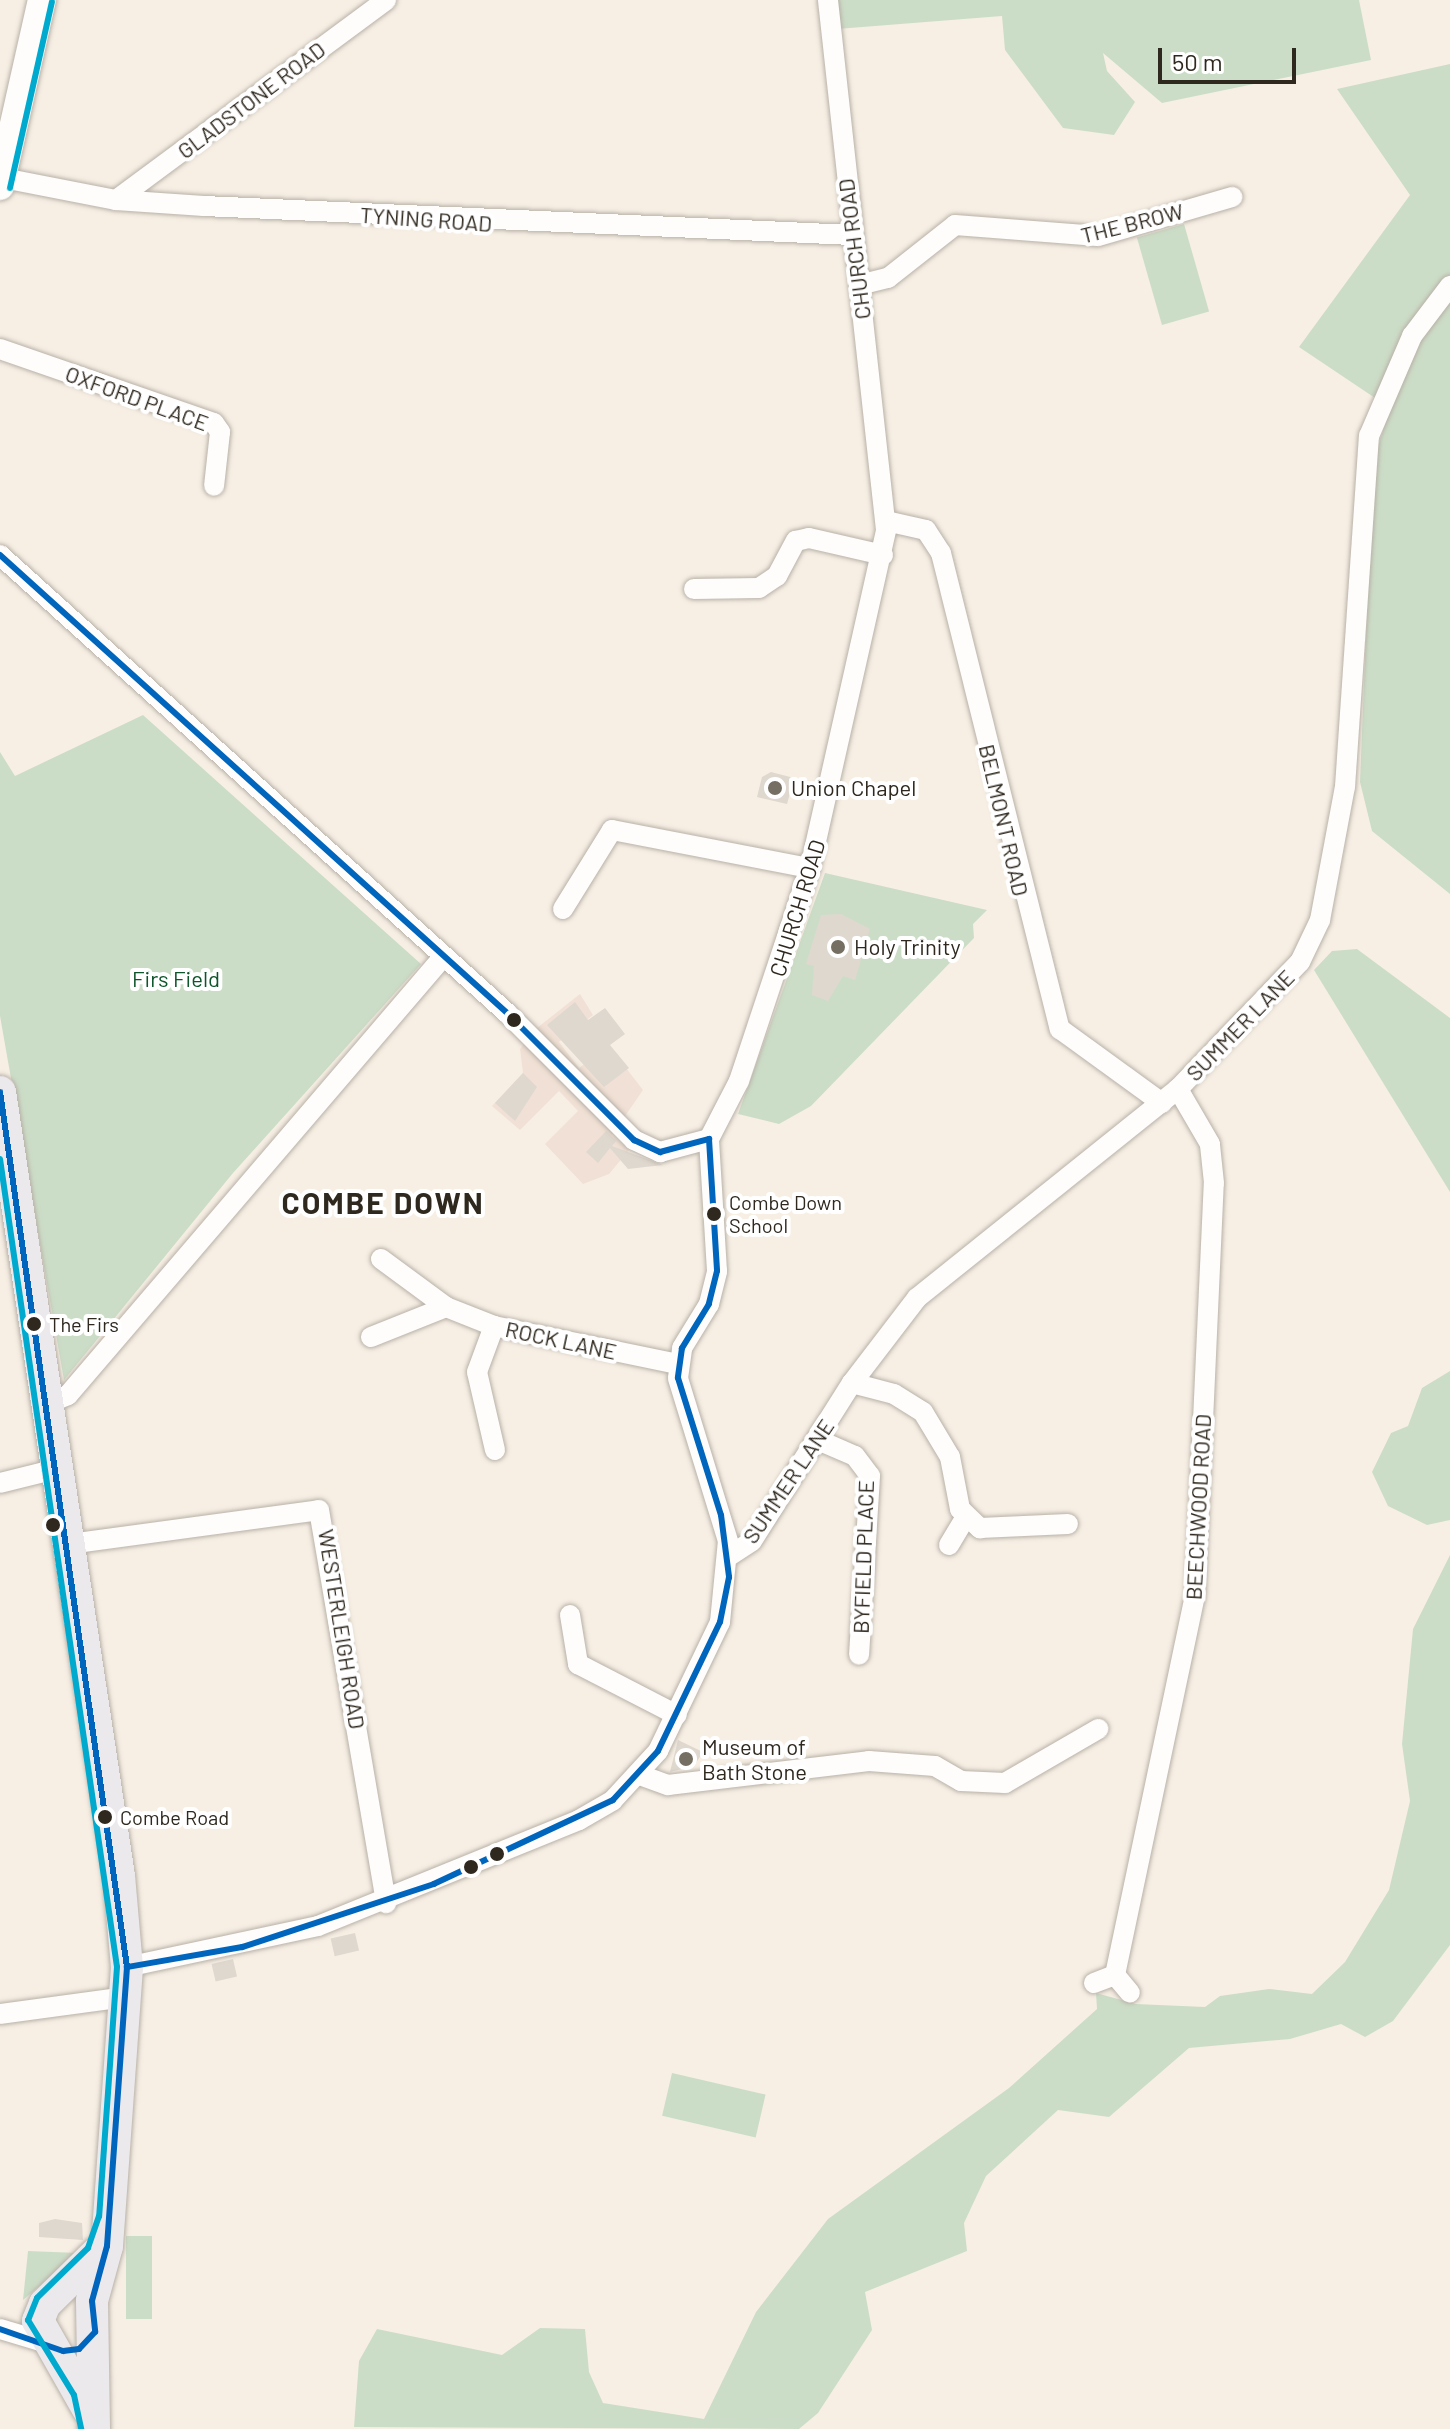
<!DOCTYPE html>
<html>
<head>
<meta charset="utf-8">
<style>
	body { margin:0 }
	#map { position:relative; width:1450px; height:2429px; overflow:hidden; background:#f7efe4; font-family:Barlow,sans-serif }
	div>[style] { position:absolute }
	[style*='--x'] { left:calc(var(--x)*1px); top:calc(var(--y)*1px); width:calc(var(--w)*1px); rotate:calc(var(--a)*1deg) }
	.commercial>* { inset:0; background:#f1e0d5 }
	.green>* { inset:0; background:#ccddc7; transform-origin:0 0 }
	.building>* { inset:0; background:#dfd8cf; transform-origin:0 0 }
	.roads { filter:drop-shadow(0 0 2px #b8b1a8) drop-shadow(0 0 2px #b8b1a8) }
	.street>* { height:20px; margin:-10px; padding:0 10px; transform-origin:10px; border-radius:10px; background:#fefdfb }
	.secondary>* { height:28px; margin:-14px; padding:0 14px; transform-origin:14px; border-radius:14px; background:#fefdfb }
	.primary>* { height:32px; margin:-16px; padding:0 16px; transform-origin:16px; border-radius:16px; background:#ece9ed }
	.bus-1>* { height:6px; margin:-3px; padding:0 3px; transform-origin:3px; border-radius:3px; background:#0065bd }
	.bus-2>* { height:6px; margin:-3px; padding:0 3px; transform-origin:3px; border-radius:3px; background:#00a9ce }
	.dots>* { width:22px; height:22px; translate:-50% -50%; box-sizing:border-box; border:4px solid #fff; border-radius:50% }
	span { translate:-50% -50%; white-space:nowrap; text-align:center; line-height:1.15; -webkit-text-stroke:8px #fff; paint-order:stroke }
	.bus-label { font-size:20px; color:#2e281e }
	.left { translate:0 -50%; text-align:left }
	.street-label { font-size:22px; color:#2e281e }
	.poi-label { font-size:22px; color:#2e281e }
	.park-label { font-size:22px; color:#0f552b }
	.district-label { font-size:30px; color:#2e281e; font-weight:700; letter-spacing:2px }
	.scale { position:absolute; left:1158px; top:48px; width:138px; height:36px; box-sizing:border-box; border:4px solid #2e281e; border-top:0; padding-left:10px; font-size:24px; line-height:28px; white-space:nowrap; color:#2e281e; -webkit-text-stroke:6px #fff; paint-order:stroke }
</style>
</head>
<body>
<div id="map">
	<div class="commercial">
		<i style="clip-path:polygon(580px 994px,593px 1015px,559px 1042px,579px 1068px,609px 1046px,643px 1090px,612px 1135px,629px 1150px,609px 1174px,583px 1184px,545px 1144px,578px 1111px,559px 1091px,520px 1130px,492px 1106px,523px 1073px,520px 1049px,537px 1028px)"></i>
	</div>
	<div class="green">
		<i style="clip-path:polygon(834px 0,1359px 0,1371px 60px,1162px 103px,1103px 53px,1107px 71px,1135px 102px,1114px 135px,1063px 128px,1005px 50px,1002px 16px,837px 29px)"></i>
		<i style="clip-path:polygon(1450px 64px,1450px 894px,1372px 831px,1360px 782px,1373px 463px,1390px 408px,1299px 347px,1410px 195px,1337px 89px)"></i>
		<i style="left:1184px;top:224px;width:91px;height:49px;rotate:74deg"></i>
		<i style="clip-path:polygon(143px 715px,421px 964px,233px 1173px,64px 1380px,0 1016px,0 752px,15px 776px)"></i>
		<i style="clip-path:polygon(825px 873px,987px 910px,973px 924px,974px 938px,811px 1106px,779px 1124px,738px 1114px)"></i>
		<i style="clip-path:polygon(1357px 949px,1450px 1018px,1450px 1192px,1314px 970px,1332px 951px)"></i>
		<i style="clip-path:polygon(1450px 1371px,1450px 1520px,1427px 1525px,1388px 1506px,1372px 1472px,1391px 1433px,1408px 1426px,1422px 1388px)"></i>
		<i style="clip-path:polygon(1450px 1555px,1450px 1945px,1393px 2021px,1365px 2037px,1341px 2024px,1290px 2039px,1189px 2048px,1109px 2117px,1058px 2110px,986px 2176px,964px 2223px,967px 2251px,865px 2292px,872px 2330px,818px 2413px,799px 2429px,354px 2427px,359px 2361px,377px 2329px,502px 2355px,540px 2328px,585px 2329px,589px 2372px,603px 2403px,704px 2419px,756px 2312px,828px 2219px,1009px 2088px,1097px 2009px,1096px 1993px,1136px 2004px,1205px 2007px,1220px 1996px,1269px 1989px,1312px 1994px,1345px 1962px,1389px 1890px,1410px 1801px,1402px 1744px,1413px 1629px)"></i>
		<i style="left:672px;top:2073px;width:96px;height:44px;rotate:13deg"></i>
		<i style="left:126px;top:2236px;width:26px;height:83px"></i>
		<i style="clip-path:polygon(28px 2251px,78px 2253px,23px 2300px)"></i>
	</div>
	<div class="building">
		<i style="clip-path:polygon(771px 772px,794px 778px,787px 804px,757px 797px,762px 777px)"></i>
		<i style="clip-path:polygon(841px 914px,870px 929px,855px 980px,843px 976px,828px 1001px,812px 995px,814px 966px,806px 964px,821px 915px)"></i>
		<i style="clip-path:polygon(575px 1002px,588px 1020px,605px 1008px,625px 1034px,610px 1045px,629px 1068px,604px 1087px,547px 1025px)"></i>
		<i style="clip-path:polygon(523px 1073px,537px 1087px,515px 1121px,495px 1103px)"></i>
		<i style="clip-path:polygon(606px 1131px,616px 1141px,612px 1146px,663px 1165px,628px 1169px,610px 1148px,598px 1163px,586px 1152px)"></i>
		<i style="clip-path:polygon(678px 1740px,703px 1752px,694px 1766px,670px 1772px)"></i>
		<i style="left:355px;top:1933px;width:18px;height:25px;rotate:77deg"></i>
		<i style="left:233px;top:1959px;width:18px;height:22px;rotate:77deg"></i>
		<i style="clip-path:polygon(55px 2219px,82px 2223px,83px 2240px,39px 2237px,39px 2223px)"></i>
	</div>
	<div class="roads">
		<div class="street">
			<i style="--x:3;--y:178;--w:115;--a:11"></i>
			<i style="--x:116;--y:200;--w:88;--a:3.9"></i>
			<i style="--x:204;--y:206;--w:649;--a:2.56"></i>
			<i style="--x:116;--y:200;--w:336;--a:-36.5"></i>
			<i style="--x:859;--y:285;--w:30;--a:-14"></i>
			<i style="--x:888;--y:278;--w:85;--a:-38.3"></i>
			<i style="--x:955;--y:225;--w:143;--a:4.4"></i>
			<i style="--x:1098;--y:236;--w:140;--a:-16.2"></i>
			<i style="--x:0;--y:349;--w:226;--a:19.1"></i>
			<i style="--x:214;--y:423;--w:11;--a:56"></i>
			<i style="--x:220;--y:432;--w:54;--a:96.3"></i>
			<i style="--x:886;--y:521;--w:41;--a:12.7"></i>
			<i style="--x:926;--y:530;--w:27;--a:57"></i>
			<i style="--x:941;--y:553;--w:491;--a:76"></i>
			<i style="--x:1060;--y:1029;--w:126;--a:36"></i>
			<i style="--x:0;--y:555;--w:683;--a:42.09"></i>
			<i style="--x:507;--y:1013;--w:180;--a:45"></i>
			<i style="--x:634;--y:1140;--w:29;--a:25"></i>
			<i style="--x:660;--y:1152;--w:51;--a:-14.9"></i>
			<i style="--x:694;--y:589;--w:65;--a:-0.9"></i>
			<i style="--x:759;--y:588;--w:22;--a:-34"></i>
			<i style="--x:777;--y:576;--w:40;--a:-62"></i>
			<i style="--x:796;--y:541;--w:13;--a:-13"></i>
			<i style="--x:809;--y:538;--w:76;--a:12.9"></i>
			<i style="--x:563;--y:909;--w:93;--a:-58.2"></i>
			<i style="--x:612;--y:830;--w:202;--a:10.9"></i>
			<i style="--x:381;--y:1259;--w:81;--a:36.4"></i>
			<i style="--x:494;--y:1326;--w:49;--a:110.3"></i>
			<i style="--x:477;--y:1372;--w:80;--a:77"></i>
			<i style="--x:371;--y:1337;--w:81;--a:-21.8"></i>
			<i style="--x:446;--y:1307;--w:52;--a:21.6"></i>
			<i style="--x:494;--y:1326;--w:188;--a:11.7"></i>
			<i style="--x:852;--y:1383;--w:43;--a:14.7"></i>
			<i style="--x:894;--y:1394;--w:34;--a:32"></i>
			<i style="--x:923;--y:1412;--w:52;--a:59"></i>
			<i style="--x:950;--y:1457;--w:53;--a:79.1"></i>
			<i style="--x:960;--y:1509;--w:28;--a:44"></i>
			<i style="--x:980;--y:1528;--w:88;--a:-2.6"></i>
			<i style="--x:51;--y:1402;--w:18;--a:-22"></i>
			<i style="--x:68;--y:1395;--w:577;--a:-49.43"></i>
			<i style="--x:818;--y:1440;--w:40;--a:23.4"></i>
			<i style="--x:855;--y:1456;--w:25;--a:53"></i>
			<i style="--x:870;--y:1476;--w:179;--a:93.5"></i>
			<i style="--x:0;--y:1483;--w:62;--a:-14"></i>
			<i style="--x:69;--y:1544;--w:252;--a:-7.7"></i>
			<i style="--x:319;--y:1510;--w:399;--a:80.3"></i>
			<i style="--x:949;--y:1545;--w:33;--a:-59"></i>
			<i style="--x:729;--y:1556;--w:27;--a:-33"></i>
			<i style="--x:752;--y:1541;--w:187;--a:-57.7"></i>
			<i style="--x:852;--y:1383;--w:107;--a:-52.6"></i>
			<i style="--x:917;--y:1298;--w:334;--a:-38.7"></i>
			<i style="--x:1178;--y:1089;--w:176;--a:-46.2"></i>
			<i style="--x:1300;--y:962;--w:47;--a:-64.5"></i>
			<i style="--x:1320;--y:920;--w:135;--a:-79.4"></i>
			<i style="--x:1345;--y:787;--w:352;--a:-86.1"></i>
			<i style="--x:1369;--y:436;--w:109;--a:-66.7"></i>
			<i style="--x:1412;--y:336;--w:63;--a:-52.8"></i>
			<i style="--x:570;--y:1615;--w:50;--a:80.7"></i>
			<i style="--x:578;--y:1664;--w:111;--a:27.3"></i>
			<i style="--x:640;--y:1775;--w:30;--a:20"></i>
			<i style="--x:668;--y:1785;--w:202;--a:-6.8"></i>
			<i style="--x:869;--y:1761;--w:66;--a:4.3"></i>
			<i style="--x:935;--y:1766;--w:30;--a:30"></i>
			<i style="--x:961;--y:1781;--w:44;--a:2.6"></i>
			<i style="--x:1005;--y:1783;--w:108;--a:-30.1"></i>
			<i style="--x:127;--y:1967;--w:195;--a:-12.1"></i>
			<i style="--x:318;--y:1926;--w:282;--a:-22.1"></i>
			<i style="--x:579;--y:1820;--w:39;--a:-30"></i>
			<i style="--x:613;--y:1800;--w:67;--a:-47.4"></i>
			<i style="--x:658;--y:1751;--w:143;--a:-64.3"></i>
			<i style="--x:720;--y:1622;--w:81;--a:-84.4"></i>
			<i style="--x:728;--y:1541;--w:170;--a:-107.1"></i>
			<i style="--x:678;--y:1378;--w:30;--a:-82"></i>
			<i style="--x:682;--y:1348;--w:52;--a:-58.5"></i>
			<i style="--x:709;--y:1304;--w:34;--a:-76"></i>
			<i style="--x:717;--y:1271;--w:132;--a:-93.5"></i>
			<i style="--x:709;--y:1139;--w:65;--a:-62.7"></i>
			<i style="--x:739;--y:1081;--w:225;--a:-71.6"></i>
			<i style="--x:810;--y:868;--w:346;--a:-77.3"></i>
			<i style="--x:886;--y:530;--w:533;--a:-96.25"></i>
			<i style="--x:1115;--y:1975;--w:23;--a:50"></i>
			<i style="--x:1094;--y:1983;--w:22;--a:-21"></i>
			<i style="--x:1115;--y:1975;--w:386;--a:-78.1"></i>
			<i style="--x:1195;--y:1597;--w:414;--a:-87.4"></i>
			<i style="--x:1214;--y:1183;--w:39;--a:-96"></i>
			<i style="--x:1210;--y:1144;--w:64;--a:-120.2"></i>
			<i style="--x:0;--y:2014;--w:127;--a:-7.7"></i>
			<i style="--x:0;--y:2329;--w:49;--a:16.6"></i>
		</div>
		<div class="secondary">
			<i style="--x:0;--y:186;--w:191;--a:-77.3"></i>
		</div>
		<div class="primary">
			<i style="--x:0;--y:1092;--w:793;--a:81.37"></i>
			<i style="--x:119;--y:1876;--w:91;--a:85"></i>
			<i style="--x:127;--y:1967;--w:280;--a:94.1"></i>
			<i style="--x:107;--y:2246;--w:57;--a:105.3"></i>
			<i style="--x:92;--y:2301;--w:128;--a:89.1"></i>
			<i style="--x:88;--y:2409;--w:101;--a:-119.6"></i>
			<i style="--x:38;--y:2321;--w:18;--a:-68"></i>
			<i style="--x:45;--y:2304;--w:74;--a:-44.5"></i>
		</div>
	</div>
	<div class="bus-1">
		<i style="--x:0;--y:555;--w:683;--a:42.09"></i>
		<i style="--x:507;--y:1013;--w:180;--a:45"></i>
		<i style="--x:634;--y:1140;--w:29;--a:25"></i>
		<i style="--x:660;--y:1152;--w:51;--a:-14.9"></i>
		<i style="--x:709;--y:1139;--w:132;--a:86.5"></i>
		<i style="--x:717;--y:1271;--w:34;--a:104"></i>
		<i style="--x:709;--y:1304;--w:52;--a:121.5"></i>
		<i style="--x:682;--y:1348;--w:30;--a:98"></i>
		<i style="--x:678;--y:1378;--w:144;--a:72.6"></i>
		<i style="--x:721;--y:1515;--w:63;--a:82.6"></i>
		<i style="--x:729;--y:1577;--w:46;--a:101.3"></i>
		<i style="--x:720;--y:1622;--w:143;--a:115.7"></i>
		<i style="--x:658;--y:1751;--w:67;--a:132.6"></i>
		<i style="--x:613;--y:1800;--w:198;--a:154.9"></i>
		<i style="--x:434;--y:1884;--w:202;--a:161.8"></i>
		<i style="--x:242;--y:1947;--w:117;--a:170.1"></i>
		<i style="--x:0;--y:1092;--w:884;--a:81.74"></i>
		<i style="--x:127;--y:1967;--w:280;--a:94.1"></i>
		<i style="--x:107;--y:2246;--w:57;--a:105.3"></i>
		<i style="--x:92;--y:2301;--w:31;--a:84"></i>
		<i style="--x:95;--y:2332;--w:23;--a:133"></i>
		<i style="--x:79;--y:2349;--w:16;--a:173"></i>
		<i style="--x:63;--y:2351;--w:67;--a:-160.8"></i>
	</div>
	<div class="bus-2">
		<i style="--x:10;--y:188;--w:191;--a:-77.3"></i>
		<i style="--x:0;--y:1159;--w:816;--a:81.76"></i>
		<i style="--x:117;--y:1967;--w:250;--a:94.1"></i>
		<i style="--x:99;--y:2216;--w:34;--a:109"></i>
		<i style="--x:88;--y:2248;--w:71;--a:135.6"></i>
		<i style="--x:37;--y:2298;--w:24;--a:112"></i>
		<i style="--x:28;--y:2320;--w:88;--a:58.5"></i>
		<i style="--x:74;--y:2395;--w:35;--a:78"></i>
	</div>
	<div class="dots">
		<i style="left:775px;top:788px;background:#746e63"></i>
		<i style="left:838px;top:947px;background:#746e63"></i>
		<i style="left:514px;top:1020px;background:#2e281e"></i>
		<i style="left:714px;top:1214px;background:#2e281e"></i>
		<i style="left:34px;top:1324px;background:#2e281e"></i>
		<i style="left:53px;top:1525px;background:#2e281e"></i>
		<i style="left:686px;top:1759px;background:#746e63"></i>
		<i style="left:105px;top:1817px;background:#2e281e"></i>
		<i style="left:497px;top:1854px;background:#2e281e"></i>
		<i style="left:471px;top:1867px;background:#2e281e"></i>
	</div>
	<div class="bus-label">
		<span class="left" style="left:729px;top:1214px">Combe Down<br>School</span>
		<span class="left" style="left:49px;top:1324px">The Firs</span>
		<span class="left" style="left:120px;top:1817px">Combe Road</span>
	</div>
	<div class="street-label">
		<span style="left:251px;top:100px;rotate:-37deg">GLADSTONE ROAD</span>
		<span style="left:426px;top:219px;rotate:4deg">TYNING ROAD</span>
		<span style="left:1132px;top:223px;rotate:-14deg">THE BROW</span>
		<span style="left:854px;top:249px;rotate:-97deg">CHURCH ROAD</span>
		<span style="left:137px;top:398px;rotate:20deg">OXFORD PLACE</span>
		<span style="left:1004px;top:820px;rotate:77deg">BELMONT ROAD</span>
		<span style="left:797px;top:908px;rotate:-73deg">CHURCH ROAD</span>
		<span style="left:1240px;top:1025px;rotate:-46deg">SUMMER LANE</span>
		<span style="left:561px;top:1340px;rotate:12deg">ROCK LANE</span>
		<span style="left:788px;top:1481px;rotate:-56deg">SUMMER LANE</span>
		<span style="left:1198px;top:1507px;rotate:-87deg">BEECHWOOD ROAD</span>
		<span style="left:863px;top:1557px;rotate:-88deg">BYFIELD PLACE</span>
		<span style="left:342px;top:1629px;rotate:81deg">WESTERLEIGH ROAD</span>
	</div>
	<div class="poi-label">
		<span class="left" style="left:791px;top:788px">Union Chapel</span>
		<span class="left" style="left:854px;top:947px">Holy Trinity</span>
		<span class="left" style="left:702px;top:1759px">Museum of<br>Bath Stone</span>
	</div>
	<div class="park-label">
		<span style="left:176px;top:979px">Firs Field</span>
	</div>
	<div class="district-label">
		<span style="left:383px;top:1202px">COMBE DOWN</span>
	</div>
	<div class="scale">50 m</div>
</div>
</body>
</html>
